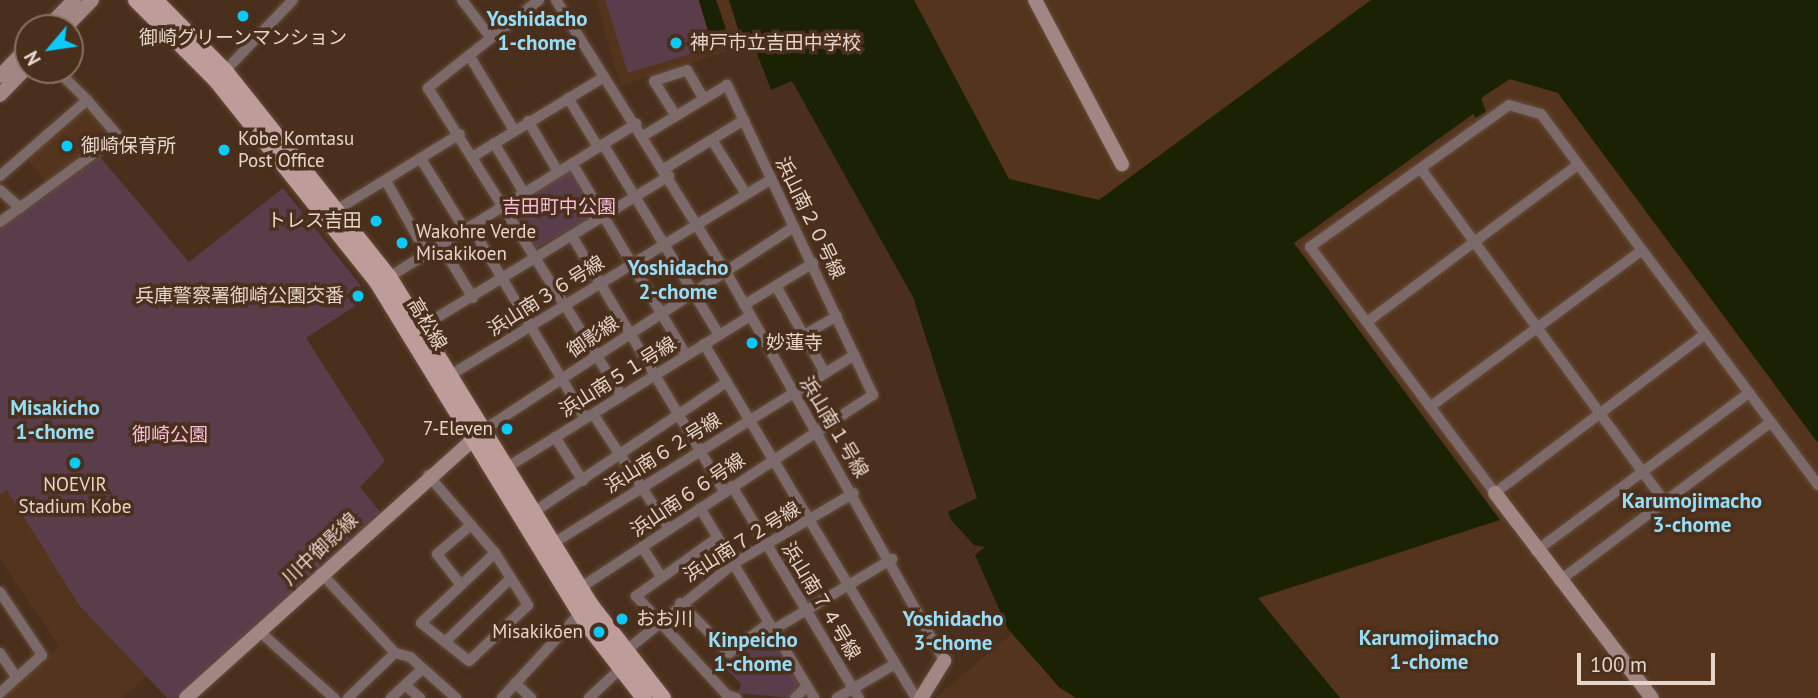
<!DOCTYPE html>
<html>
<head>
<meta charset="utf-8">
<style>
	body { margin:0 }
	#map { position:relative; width:1818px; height:698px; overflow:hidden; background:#492f1c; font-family:"PT Sans","Noto Sans JP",sans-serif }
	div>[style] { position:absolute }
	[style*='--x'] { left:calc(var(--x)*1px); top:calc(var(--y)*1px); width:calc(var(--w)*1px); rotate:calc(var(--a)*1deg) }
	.built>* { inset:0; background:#54341d; transform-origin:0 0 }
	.green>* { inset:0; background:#5a3d4b; transform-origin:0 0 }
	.water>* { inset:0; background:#1a2203 }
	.roads { filter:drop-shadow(0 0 2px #654d3b) drop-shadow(0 0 2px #654d3b) }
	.street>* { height:10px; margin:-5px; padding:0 5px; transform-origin:5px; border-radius:5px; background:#7b6a69 }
	.secondary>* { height:14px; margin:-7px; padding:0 7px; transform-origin:7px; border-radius:7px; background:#a18684 }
	.primary>* { height:16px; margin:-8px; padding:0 8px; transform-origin:8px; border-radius:8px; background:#be9c9a }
	.dots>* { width:19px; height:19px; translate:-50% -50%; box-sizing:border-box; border:4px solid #492f1c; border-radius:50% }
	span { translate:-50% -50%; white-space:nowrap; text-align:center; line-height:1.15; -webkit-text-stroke:7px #492f1c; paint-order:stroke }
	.poi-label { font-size:19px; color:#e6d5ca }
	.left { translate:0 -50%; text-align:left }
	.right { translate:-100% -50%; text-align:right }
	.park-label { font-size:19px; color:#f9beda }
	.street-label { font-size:19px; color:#e6d5ca }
	.neighbourhood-label { font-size:21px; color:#96ddf8; font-weight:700 }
	.north { position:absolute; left:14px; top:14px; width:70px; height:70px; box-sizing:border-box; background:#492f1c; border:2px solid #887162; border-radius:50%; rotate:241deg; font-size:19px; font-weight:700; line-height:28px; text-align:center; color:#e6d5ca }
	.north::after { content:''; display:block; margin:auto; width:24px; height:32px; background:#0bcafa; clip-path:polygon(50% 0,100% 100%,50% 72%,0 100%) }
	.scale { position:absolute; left:1577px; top:653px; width:138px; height:32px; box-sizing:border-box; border:4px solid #e6d5ca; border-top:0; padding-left:9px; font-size:21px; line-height:24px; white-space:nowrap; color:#e6d5ca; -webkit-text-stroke:5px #492f1c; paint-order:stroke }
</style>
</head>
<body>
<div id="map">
	<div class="built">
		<i style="clip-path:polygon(596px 0,729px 0,743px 46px,621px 86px)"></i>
		<i style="clip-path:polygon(914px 0,1371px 0,1099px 200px,1009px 179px)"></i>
		<i style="clip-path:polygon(1510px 79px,1558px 93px,1818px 443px,1818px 698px,1340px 698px,1257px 599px,1303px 261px,1294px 243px,1473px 113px,1487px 91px)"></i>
		<i style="left:87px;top:107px;width:36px;height:79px;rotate:51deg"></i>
		<i style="clip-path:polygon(7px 490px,80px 605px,146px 676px,122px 698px,2px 698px,59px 646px,0 559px,0 494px)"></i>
		<i style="clip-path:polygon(1011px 634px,1076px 698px,935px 698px)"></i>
	</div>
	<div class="green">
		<i style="clip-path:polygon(605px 0,698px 0,713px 47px,628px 73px)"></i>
		<i style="clip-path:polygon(100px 157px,189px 262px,283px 188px,361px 286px,346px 295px,355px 306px,306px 338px,385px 461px,360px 487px,381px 513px,177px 698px,167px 698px,79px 605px,7px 490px,0 494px,0 228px)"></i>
		<i style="left:573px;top:166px;width:55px;height:76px;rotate:62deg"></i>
		<i style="clip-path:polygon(764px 629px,800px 683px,789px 698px,738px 693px,741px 684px,722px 665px)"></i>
	</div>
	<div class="water">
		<i style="clip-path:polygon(699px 0,716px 0,726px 29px,709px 34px)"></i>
		<i style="clip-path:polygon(729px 0,914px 0,1009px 179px,1099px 200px,1371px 0,1818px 0,1818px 443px,1558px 93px,1510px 79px,1481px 98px,1486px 112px,1476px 118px,1473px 114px,1294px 243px,1500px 520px,1258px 598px,1340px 698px,1076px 698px,1059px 687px,1008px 629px,975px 555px,985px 547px,974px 545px,951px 520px,948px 512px,977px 498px,913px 297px,792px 81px,771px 90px,751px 38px,742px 41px)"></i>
	</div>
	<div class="roads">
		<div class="street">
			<i style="--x:462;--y:0;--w:48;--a:52.7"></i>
			<i style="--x:539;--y:0;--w:142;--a:141.6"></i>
			<i style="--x:428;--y:88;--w:364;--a:57.8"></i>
			<i style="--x:556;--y:0;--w:319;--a:58"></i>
			<i style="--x:725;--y:270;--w:448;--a:60.7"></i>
			<i style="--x:469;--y:55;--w:87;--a:59"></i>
			<i style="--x:221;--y:75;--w:104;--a:-46.2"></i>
			<i style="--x:568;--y:98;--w:57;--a:58.5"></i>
			<i style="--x:676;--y:116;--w:41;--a:-122.2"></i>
			<i style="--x:654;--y:81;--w:35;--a:-18"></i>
			<i style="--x:687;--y:70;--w:34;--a:60"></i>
			<i style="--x:528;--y:121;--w:59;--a:59.5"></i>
			<i style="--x:712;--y:140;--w:64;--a:57.8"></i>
			<i style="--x:494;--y:143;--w:58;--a:59"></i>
			<i style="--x:603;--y:144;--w:223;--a:58.7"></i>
			<i style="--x:474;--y:156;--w:152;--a:-31.3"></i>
			<i style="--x:421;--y:159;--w:84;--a:58.2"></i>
			<i style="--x:572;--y:163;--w:223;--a:59.3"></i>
			<i style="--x:664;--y:169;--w:94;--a:-31.5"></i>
			<i style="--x:1421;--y:169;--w:413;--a:53.8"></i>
			<i style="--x:0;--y:176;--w:116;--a:-41.1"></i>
			<i style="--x:87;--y:100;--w:42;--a:-135"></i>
			<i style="--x:386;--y:181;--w:84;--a:60.7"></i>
			<i style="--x:0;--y:190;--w:27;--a:42"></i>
			<i style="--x:338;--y:209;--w:143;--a:-31.6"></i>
			<i style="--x:0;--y:222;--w:146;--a:-36.1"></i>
			<i style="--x:118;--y:136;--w:48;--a:-130.7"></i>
			<i style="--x:471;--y:226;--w:223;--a:59.3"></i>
			<i style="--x:572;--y:236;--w:297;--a:59.2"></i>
			<i style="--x:441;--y:245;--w:62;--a:58.9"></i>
			<i style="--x:389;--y:277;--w:291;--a:-31.8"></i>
			<i style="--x:776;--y:286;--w:100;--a:60.6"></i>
			<i style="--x:744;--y:305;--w:81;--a:-31.3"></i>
			<i style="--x:1367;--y:322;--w:263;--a:-36.7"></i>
			<i style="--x:420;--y:328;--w:292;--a:-31.4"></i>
			<i style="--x:1705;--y:334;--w:263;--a:142.9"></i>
			<i style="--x:1495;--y:493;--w:308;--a:-126.9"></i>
			<i style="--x:1310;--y:247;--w:244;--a:-35.5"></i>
			<i style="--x:1509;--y:105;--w:33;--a:16"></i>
			<i style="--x:1541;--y:114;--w:169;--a:53.4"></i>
			<i style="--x:1642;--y:250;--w:105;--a:53.1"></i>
			<i style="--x:1705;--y:334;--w:189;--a:53.2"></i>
			<i style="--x:804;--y:335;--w:38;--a:-30"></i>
			<i style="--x:704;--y:344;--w:413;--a:59.1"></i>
			<i style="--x:449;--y:376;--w:378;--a:-31.4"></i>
			<i style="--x:1430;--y:407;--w:264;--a:-36.5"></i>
			<i style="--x:593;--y:414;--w:138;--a:56.5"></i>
			<i style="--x:482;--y:431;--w:373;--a:-33.2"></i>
			<i style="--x:555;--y:437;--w:52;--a:57.5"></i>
			<i style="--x:506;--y:468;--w:287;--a:-31.9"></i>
			<i style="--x:428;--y:475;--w:103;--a:49.3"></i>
			<i style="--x:495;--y:553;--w:62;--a:57.6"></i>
			<i style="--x:528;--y:605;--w:81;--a:136.5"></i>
			<i style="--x:469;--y:661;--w:61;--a:-141.6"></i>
			<i style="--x:421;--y:623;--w:102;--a:-43.4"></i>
			<i style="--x:732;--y:486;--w:247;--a:59.1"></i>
			<i style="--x:700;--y:508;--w:222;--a:59"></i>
			<i style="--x:534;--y:512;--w:233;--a:-34"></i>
			<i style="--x:717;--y:538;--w:100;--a:144.4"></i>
			<i style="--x:636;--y:596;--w:134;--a:47.4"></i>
			<i style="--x:727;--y:695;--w:10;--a:17"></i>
			<i style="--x:552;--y:544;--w:357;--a:-32"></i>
			<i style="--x:642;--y:547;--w:35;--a:57"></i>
			<i style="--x:1536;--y:551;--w:265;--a:-36.6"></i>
			<i style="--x:321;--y:573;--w:109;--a:47.2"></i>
			<i style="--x:395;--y:653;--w:16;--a:15"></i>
			<i style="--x:410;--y:657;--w:62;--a:41.7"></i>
			<i style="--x:1559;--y:581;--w:265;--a:-36.9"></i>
			<i style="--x:461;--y:585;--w:39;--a:-128"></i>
			<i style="--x:437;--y:554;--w:45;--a:-40.5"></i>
			<i style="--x:580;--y:588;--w:351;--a:-33.4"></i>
			<i style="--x:873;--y:395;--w:343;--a:-115.2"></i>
			<i style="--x:727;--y:85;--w:98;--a:148.7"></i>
			<i style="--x:0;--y:592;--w:76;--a:56.3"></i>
			<i style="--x:42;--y:655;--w:57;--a:137.9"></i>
			<i style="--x:680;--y:603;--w:70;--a:45.6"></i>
			<i style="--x:729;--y:653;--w:50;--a:-36.9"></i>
			<i style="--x:773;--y:630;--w:139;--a:-30.8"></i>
			<i style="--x:259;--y:631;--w:101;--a:41.8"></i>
			<i style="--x:445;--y:642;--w:92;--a:-44.1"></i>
			<i style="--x:0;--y:653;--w:30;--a:56"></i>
			<i style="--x:623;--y:653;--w:141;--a:-39"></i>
			<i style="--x:733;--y:564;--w:140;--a:-30.4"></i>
			<i style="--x:515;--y:683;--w:22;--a:43"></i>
			<i style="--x:405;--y:685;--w:20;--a:41"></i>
			<i style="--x:348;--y:698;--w:65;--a:-43.8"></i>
			<i style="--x:391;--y:698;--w:42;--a:-43.1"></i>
			<i style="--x:502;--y:698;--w:118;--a:-47.4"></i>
			<i style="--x:589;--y:698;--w:40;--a:-43"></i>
			<i style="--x:795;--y:698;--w:17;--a:-45"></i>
			<i style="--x:837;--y:698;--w:67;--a:-30.4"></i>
		</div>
		<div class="secondary">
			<i style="--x:1035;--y:0;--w:186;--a:62.1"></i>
			<i style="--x:47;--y:28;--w:39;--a:-46"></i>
			<i style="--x:65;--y:28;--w:39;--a:-46"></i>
			<i style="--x:0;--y:76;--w:40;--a:-46"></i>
			<i style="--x:0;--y:95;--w:40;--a:-46"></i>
			<i style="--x:1495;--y:493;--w:258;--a:52.6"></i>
			<i style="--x:186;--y:698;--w:397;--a:-42"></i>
			<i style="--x:921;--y:698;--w:44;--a:-58.1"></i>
		</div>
		<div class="primary">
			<i style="--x:136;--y:0;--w:113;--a:45"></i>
			<i style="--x:216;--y:80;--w:258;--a:51.4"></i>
			<i style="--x:377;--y:282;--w:400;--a:58.5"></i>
			<i style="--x:586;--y:623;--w:95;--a:52.3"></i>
			<i style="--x:155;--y:0;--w:100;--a:45.4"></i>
			<i style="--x:225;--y:71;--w:263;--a:51.5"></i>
			<i style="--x:389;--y:277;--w:384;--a:58.4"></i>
			<i style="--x:590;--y:604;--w:119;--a:52.2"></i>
		</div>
	</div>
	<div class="dots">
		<i style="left:243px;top:16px;background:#0bcafa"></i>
		<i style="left:676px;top:43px;background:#0bcafa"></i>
		<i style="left:67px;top:146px;background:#0bcafa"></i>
		<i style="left:224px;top:150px;background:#0bcafa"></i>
		<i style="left:376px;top:221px;background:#0bcafa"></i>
		<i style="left:402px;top:243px;background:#0bcafa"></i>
		<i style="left:358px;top:296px;background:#0bcafa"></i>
		<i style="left:752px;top:343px;background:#0bcafa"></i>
		<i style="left:507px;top:429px;background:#0bcafa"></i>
		<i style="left:75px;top:463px;background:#0bcafa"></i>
		<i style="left:622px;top:619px;background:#0bcafa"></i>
		<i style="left:599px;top:632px;background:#0bcafa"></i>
	</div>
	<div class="poi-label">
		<span style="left:243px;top:38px">御崎グリーンマンション</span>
		<span class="left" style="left:690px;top:43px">神戸市立吉田中学校</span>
		<span class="left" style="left:238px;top:150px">Kobe Komtasu<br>Post Office</span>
		<span class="left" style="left:81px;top:146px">御崎保育所</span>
		<span class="right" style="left:362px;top:221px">トレス吉田</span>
		<span class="left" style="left:416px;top:243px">Wakohre Verde<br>Misakikoen</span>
		<span class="right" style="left:344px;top:296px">兵庫警察署御崎公園交番</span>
		<span class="left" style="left:766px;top:343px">妙蓮寺</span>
		<span class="right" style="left:493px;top:429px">7-Eleven</span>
		<span style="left:75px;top:496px">NOEVIR<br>Stadium Kobe</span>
		<span class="left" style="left:636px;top:619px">おお川</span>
		<span class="right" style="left:583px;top:632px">Misakikōen</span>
	</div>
	<div class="park-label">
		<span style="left:559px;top:207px">吉田町中公園</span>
		<span style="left:170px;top:435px">御崎公園</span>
	</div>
	<div class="street-label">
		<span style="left:810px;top:218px;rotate:64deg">浜山南２０号線</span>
		<span style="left:546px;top:296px;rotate:-32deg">浜山南３６号線</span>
		<span style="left:427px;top:324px;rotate:59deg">高松線</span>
		<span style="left:593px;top:337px;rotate:-34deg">御影線</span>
		<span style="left:618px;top:377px;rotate:-32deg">浜山南５１号線</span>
		<span style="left:834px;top:427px;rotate:59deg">浜山南１号線</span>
		<span style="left:663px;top:453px;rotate:-32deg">浜山南６２号線</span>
		<span style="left:688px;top:495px;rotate:-34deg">浜山南６６号線</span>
		<span style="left:742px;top:542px;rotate:-32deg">浜山南７２号線</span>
		<span style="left:320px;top:549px;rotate:-43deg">川中御影線</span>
		<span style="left:821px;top:601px;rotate:59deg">浜山南７４号線</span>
	</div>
	<div class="neighbourhood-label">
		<span style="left:537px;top:31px">Yoshidacho<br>1-chome</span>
		<span style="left:678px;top:280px">Yoshidacho<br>2-chome</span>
		<span style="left:55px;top:420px">Misakicho<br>1-chome</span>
		<span style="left:1692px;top:513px">Karumojimacho<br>3-chome</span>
		<span style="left:953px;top:631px">Yoshidacho<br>3-chome</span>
		<span style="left:1429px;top:650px">Karumojimacho<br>1-chome</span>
		<span style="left:753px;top:652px">Kinpeicho<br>1-chome</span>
	</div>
	<div class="north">N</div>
	<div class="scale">100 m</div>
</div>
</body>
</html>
